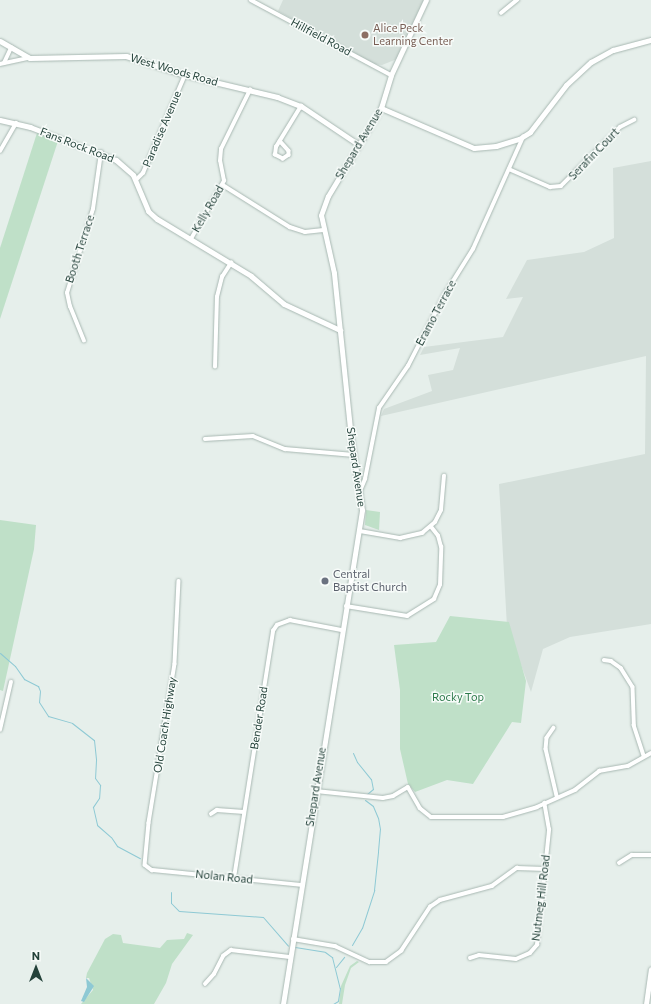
<!DOCTYPE html>
<html>
<head>
<meta charset="utf-8">
<style>
	body { margin:0 }
	#map { position:relative; width:651px; height:1004px; overflow:hidden; background:#e6efeb; font-family:Commissioner,sans-serif }
	div>[style] { position:absolute }
	[style*='--x'] { left:calc(var(--x)*1px); top:calc(var(--y)*1px); width:calc(var(--w)*1px); rotate:calc(var(--a)*1deg) }
	.built>* { inset:0; background:#d4dfda }
	.green>* { inset:0; background:#bfe0c8 }
	.water>* { inset:0; background:#8ec9d4 }
	.stream>* { height:1px; margin:-0.5px; padding:0 0.5px; transform-origin:0.5px; border-radius:0.5px; background:#8ec9d4 }
	.roads { filter:drop-shadow(0 0 1px #a8b8b2) drop-shadow(0 0 1px #a8b8b2) }
	.street>* { height:3.5px; margin:-1.75px; padding:0 1.75px; transform-origin:1.75px; border-radius:1.75px; background:#fff }
	.secondary>* { height:5px; margin:-2.5px; padding:0 2.5px; transform-origin:2.5px; border-radius:2.5px; background:#fff }
	.dots>* { width:11px; height:11px; translate:-50% -50%; box-sizing:border-box; border:2px solid #f7fbf9; border-radius:50% }
	span { translate:-50% -50%; white-space:nowrap; text-align:center; line-height:1.15; -webkit-text-stroke:3px #f7fbf9; paint-order:stroke }
	.education-label { font-size:11px; color:#785e54 }
	.left { translate:0 -50%; text-align:left }
	.street-label { font-size:11px; color:#24423a }
	.worship-label { font-size:11px; color:#5b616d }
	.park-label { font-size:11px; color:#2d7a4b }
	.north { position:absolute; left:16px; top:948px; width:40px; height:40px; -webkit-text-stroke:3px #f7fbf9; paint-order:stroke; rotate:0deg; font-size:11px; font-weight:700; line-height:16px; text-align:center; color:#24423a }
	.north::after { content:''; display:block; margin:auto; width:14px; height:18px; background:#24423a; clip-path:polygon(50% 0,100% 100%,50% 72%,0 100%) }
</style>
</head>
<body>
<div id="map">
	<div class="built">
		<i style="clip-path:polygon(283px 0,424px 0,397px 59px,382px 65px,374px 64px,278px 11px)"></i>
		<i style="clip-path:polygon(651px 161px,651px 624px,570px 637px,543px 649px,531px 692px,507px 627px,499px 484px,645px 454px,646px 356px,381px 416px,384px 409px,432px 391px,428px 375px,453px 370px,460px 348px,420px 355px,424px 347px,503px 337px,523px 297px,506px 299px,527px 260px,584px 252px,614px 238px,613px 168px)"></i>
	</div>
	<div class="green">
		<i style="clip-path:polygon(37px 133px,58px 141px,0 319px,0 248px)"></i>
		<i style="clip-path:polygon(366px 510px,380px 512px,379px 530px,365px 525px)"></i>
		<i style="clip-path:polygon(0 520px,36px 525px,34px 549px,3px 691px,0 690px)"></i>
		<i style="clip-path:polygon(450px 616px,509px 622px,526px 681px,521px 723px,512px 722px,473px 784px,447px 780px,415px 792px,408px 784px,400px 749px,400px 690px,394px 645px,436px 642px)"></i>
		<i style="clip-path:polygon(187px 933px,193px 935px,172px 964px,166px 983px,154px 1004px,81px 1004px,93px 990px,89px 978px,86px 978px,87px 973px,105px 939px,113px 934px,121px 935px,123px 943px,160px 948px,167px 940px,184px 939px)"></i>
		<i style="clip-path:polygon(357px 961px,359px 962px,351px 968px,345px 985px,342px 1004px,339px 1004px,341px 986px,350px 966px)"></i>
	</div>
	<div class="water">
		<i style="clip-path:polygon(86px 978px,94px 986px,84px 1002px,81px 1001px,87px 987px)"></i>
	</div>
	<div class="stream">
		<i style="--x:0;--y:653;--w:20;--a:41"></i>
		<i style="--x:15;--y:666;--w:16;--a:55"></i>
		<i style="--x:24;--y:679;--w:16;--a:27"></i>
		<i style="--x:38;--y:686;--w:5;--a:68"></i>
		<i style="--x:40;--y:691;--w:11;--a:95"></i>
		<i style="--x:39;--y:702;--w:17;--a:57"></i>
		<i style="--x:48;--y:716;--w:25;--a:16"></i>
		<i style="--x:72;--y:723;--w:28;--a:38"></i>
		<i style="--x:94;--y:740;--w:20;--a:84"></i>
		<i style="--x:96;--y:760;--w:18;--a:93"></i>
		<i style="--x:95;--y:778;--w:9;--a:54"></i>
		<i style="--x:100;--y:785;--w:13;--a:94"></i>
		<i style="--x:99;--y:798;--w:11;--a:124"></i>
		<i style="--x:93;--y:807;--w:18;--a:77"></i>
		<i style="--x:97;--y:825;--w:18;--a:41"></i>
		<i style="--x:111;--y:837;--w:11;--a:56"></i>
		<i style="--x:117;--y:846;--w:26;--a:28"></i>
		<i style="--x:353;--y:753;--w:10;--a:66"></i>
		<i style="--x:357;--y:762;--w:22;--a:51"></i>
		<i style="--x:371;--y:779;--w:10;--a:79"></i>
		<i style="--x:373;--y:789;--w:8;--a:140"></i>
		<i style="--x:171;--y:892;--w:11;--a:90"></i>
		<i style="--x:171;--y:903;--w:11;--a:45"></i>
		<i style="--x:179;--y:911;--w:84;--a:4.1"></i>
		<i style="--x:263;--y:917;--w:38;--a:49"></i>
		<i style="--x:352;--y:945;--w:20;--a:-60"></i>
		<i style="--x:362;--y:928;--w:40;--a:-72"></i>
		<i style="--x:374;--y:890;--w:39;--a:-84"></i>
		<i style="--x:378;--y:851;--w:22;--a:-85"></i>
		<i style="--x:380;--y:829;--w:11;--a:-100"></i>
		<i style="--x:378;--y:818;--w:13;--a:-113"></i>
		<i style="--x:373;--y:806;--w:10;--a:-143"></i>
		<i style="--x:295;--y:947;--w:30;--a:9"></i>
		<i style="--x:325;--y:952;--w:9;--a:36"></i>
		<i style="--x:332;--y:957;--w:32;--a:76"></i>
		<i style="--x:340;--y:988;--w:13;--a:99"></i>
		<i style="--x:338;--y:1001;--w:6;--a:149"></i>
		<i style="--x:336;--y:967;--w:13;--a:-51"></i>
	</div>
	<div class="roads">
		<div class="street">
			<i style="--x:251;--y:0;--w:159;--a:28.2"></i>
			<i style="--x:501;--y:13;--w:21;--a:-39"></i>
			<i style="--x:4;--y:63;--w:17;--a:-65"></i>
			<i style="--x:0;--y:64;--w:30;--a:-12"></i>
			<i style="--x:280;--y:141;--w:13;--a:48"></i>
			<i style="--x:289;--y:151;--w:4;--a:90"></i>
			<i style="--x:289;--y:155;--w:7;--a:146"></i>
			<i style="--x:283;--y:159;--w:9;--a:-153"></i>
			<i style="--x:275;--y:155;--w:8;--a:-83"></i>
			<i style="--x:276;--y:147;--w:48;--a:-58.6"></i>
			<i style="--x:0;--y:151;--w:32;--a:-60"></i>
			<i style="--x:509;--y:169;--w:45;--a:23.7"></i>
			<i style="--x:550;--y:187;--w:11;--a:-5"></i>
			<i style="--x:561;--y:186;--w:83;--a:-45"></i>
			<i style="--x:620;--y:127;--w:16;--a:-27"></i>
			<i style="--x:136;--y:180;--w:10;--a:-45"></i>
			<i style="--x:143;--y:173;--w:107;--a:-66.8"></i>
			<i style="--x:223;--y:185;--w:79;--a:32.1"></i>
			<i style="--x:290;--y:227;--w:16;--a:18"></i>
			<i style="--x:305;--y:232;--w:18;--a:-6"></i>
			<i style="--x:191;--y:239;--w:67;--a:-60.4"></i>
			<i style="--x:224;--y:181;--w:20;--a:-101"></i>
			<i style="--x:220;--y:161;--w:12;--a:-85"></i>
			<i style="--x:221;--y:149;--w:66;--a:-63.8"></i>
			<i style="--x:84;--y:341;--w:37;--a:-112"></i>
			<i style="--x:70;--y:307;--w:14;--a:-102"></i>
			<i style="--x:67;--y:293;--w:88;--a:-72.8"></i>
			<i style="--x:93;--y:209;--w:57;--a:-81.9"></i>
			<i style="--x:215;--y:367;--w:70;--a:-88.4"></i>
			<i style="--x:217;--y:297;--w:21;--a:-76"></i>
			<i style="--x:222;--y:277;--w:17;--a:-57"></i>
			<i style="--x:205;--y:439;--w:48;--a:-3.6"></i>
			<i style="--x:253;--y:436;--w:35;--a:22"></i>
			<i style="--x:285;--y:449;--w:69;--a:5"></i>
			<i style="--x:360;--y:491;--w:13;--a:-67"></i>
			<i style="--x:365;--y:479;--w:72;--a:-78.8"></i>
			<i style="--x:379;--y:408;--w:51;--a:-55.4"></i>
			<i style="--x:408;--y:366;--w:81;--a:-62.8"></i>
			<i style="--x:445;--y:294;--w:53;--a:-58.1"></i>
			<i style="--x:473;--y:249;--w:123;--a:-65.9"></i>
			<i style="--x:360;--y:531;--w:41;--a:9.9"></i>
			<i style="--x:400;--y:538;--w:23;--a:-13"></i>
			<i style="--x:422;--y:533;--w:17;--a:-40"></i>
			<i style="--x:435;--y:522;--w:13;--a:-63"></i>
			<i style="--x:441;--y:510;--w:34;--a:-85"></i>
			<i style="--x:179;--y:581;--w:83;--a:92.8"></i>
			<i style="--x:175;--y:664;--w:161;--a:99.3"></i>
			<i style="--x:149;--y:823;--w:42;--a:95.4"></i>
			<i style="--x:145;--y:865;--w:9;--a:36"></i>
			<i style="--x:152;--y:870;--w:150;--a:5.7"></i>
			<i style="--x:346;--y:606;--w:62;--a:9.3"></i>
			<i style="--x:407;--y:616;--w:32;--a:-32"></i>
			<i style="--x:434;--y:599;--w:15;--a:-67"></i>
			<i style="--x:440;--y:585;--w:38;--a:-88"></i>
			<i style="--x:441;--y:547;--w:11;--a:-105"></i>
			<i style="--x:438;--y:536;--w:11;--a:-128"></i>
			<i style="--x:604;--y:660;--w:7;--a:8"></i>
			<i style="--x:611;--y:661;--w:12;--a:35"></i>
			<i style="--x:621;--y:668;--w:22;--a:58"></i>
			<i style="--x:633;--y:687;--w:38;--a:88"></i>
			<i style="--x:634;--y:725;--w:32;--a:72"></i>
			<i style="--x:554;--y:728;--w:12;--a:125"></i>
			<i style="--x:547;--y:738;--w:11;--a:95"></i>
			<i style="--x:546;--y:749;--w:48;--a:76.8"></i>
			<i style="--x:0;--y:730;--w:49;--a:-77.1"></i>
			<i style="--x:316;--y:791;--w:67;--a:6"></i>
			<i style="--x:383;--y:798;--w:10;--a:-11"></i>
			<i style="--x:393;--y:796;--w:17;--a:-31"></i>
			<i style="--x:408;--y:787;--w:24;--a:60"></i>
			<i style="--x:420;--y:808;--w:14;--a:39"></i>
			<i style="--x:431;--y:817;--w:72;--a:0"></i>
			<i style="--x:503;--y:817;--w:35;--a:-16"></i>
			<i style="--x:537;--y:807;--w:42;--a:-24.1"></i>
			<i style="--x:575;--y:790;--w:31;--a:-38"></i>
			<i style="--x:599;--y:771;--w:29;--a:-10"></i>
			<i style="--x:628;--y:766;--w:26;--a:-29"></i>
			<i style="--x:211;--y:814;--w:7;--a:-34"></i>
			<i style="--x:217;--y:810;--w:27;--a:4"></i>
			<i style="--x:619;--y:863;--w:15;--a:-32"></i>
			<i style="--x:632;--y:855;--w:19;--a:0"></i>
			<i style="--x:234;--y:878;--w:250;--a:-81"></i>
			<i style="--x:273;--y:631;--w:7;--a:-56"></i>
			<i style="--x:277;--y:625;--w:14;--a:-21"></i>
			<i style="--x:290;--y:620;--w:53;--a:10.9"></i>
			<i style="--x:293;--y:939;--w:43;--a:9.5"></i>
			<i style="--x:335;--y:946;--w:38;--a:25"></i>
			<i style="--x:370;--y:962;--w:16;--a:0"></i>
			<i style="--x:386;--y:962;--w:19;--a:-36"></i>
			<i style="--x:401;--y:951;--w:53;--a:-56.6"></i>
			<i style="--x:430;--y:907;--w:12;--a:-35"></i>
			<i style="--x:440;--y:900;--w:54;--a:-15.1"></i>
			<i style="--x:492;--y:886;--w:31;--a:-36"></i>
			<i style="--x:517;--y:868;--w:28;--a:2"></i>
			<i style="--x:470;--y:958;--w:9;--a:-18"></i>
			<i style="--x:479;--y:955;--w:37;--a:6"></i>
			<i style="--x:516;--y:959;--w:15;--a:-23"></i>
			<i style="--x:530;--y:953;--w:11;--a:-49"></i>
			<i style="--x:537;--y:945;--w:116;--a:-84"></i>
			<i style="--x:549;--y:830;--w:27;--a:-100"></i>
			<i style="--x:205;--y:984;--w:13;--a:-48"></i>
			<i style="--x:214;--y:974;--w:20;--a:-63"></i>
			<i style="--x:223;--y:956;--w:10;--a:-37"></i>
			<i style="--x:231;--y:950;--w:59;--a:6.8"></i>
		</div>
		<div class="secondary">
			<i style="--x:0;--y:41;--w:34;--a:30"></i>
			<i style="--x:30;--y:58;--w:96;--a:-1.2"></i>
			<i style="--x:126;--y:56;--w:62;--a:17.9"></i>
			<i style="--x:185;--y:75;--w:95;--a:13.4"></i>
			<i style="--x:277;--y:97;--w:26;--a:21"></i>
			<i style="--x:301;--y:106;--w:70;--a:33.9"></i>
			<i style="--x:381;--y:108;--w:101;--a:23.3"></i>
			<i style="--x:474;--y:148;--w:22;--a:-5"></i>
			<i style="--x:496;--y:146;--w:24;--a:-17"></i>
			<i style="--x:519;--y:139;--w:13;--a:-32"></i>
			<i style="--x:530;--y:132;--w:59;--a:-52.5"></i>
			<i style="--x:566;--y:85;--w:34;--a:-43"></i>
			<i style="--x:591;--y:62;--w:25;--a:-29"></i>
			<i style="--x:613;--y:50;--w:39;--a:-15"></i>
			<i style="--x:0;--y:120;--w:31;--a:13"></i>
			<i style="--x:30;--y:127;--w:92;--a:21"></i>
			<i style="--x:116;--y:160;--w:23;--a:41"></i>
			<i style="--x:133;--y:175;--w:39;--a:67"></i>
			<i style="--x:148;--y:211;--w:12;--a:42"></i>
			<i style="--x:157;--y:219;--w:110;--a:31.2"></i>
			<i style="--x:251;--y:276;--w:43;--a:40.3"></i>
			<i style="--x:284;--y:304;--w:62;--a:24.9"></i>
			<i style="--x:283;--y:1004;--w:500;--a:-80.91"></i>
			<i style="--x:362;--y:510;--w:73;--a:-98.7"></i>
			<i style="--x:351;--y:438;--w:166;--a:-95.9"></i>
			<i style="--x:334;--y:273;--w:59;--a:-102.6"></i>
			<i style="--x:321;--y:215;--w:20;--a:-70"></i>
			<i style="--x:328;--y:196;--w:103;--a:-58.9"></i>
			<i style="--x:381;--y:108;--w:34;--a:-73"></i>
			<i style="--x:391;--y:75;--w:83;--a:-65"></i>
			<i style="--x:646;--y:1004;--w:35;--a:-82"></i>
		</div>
	</div>
	<div class="dots">
		<i style="left:365px;top:35px;background:#8d6e63"></i>
		<i style="left:325px;top:581px;background:#6b7280"></i>
	</div>
	<div class="education-label">
		<span class="left" style="left:373px;top:35px">Alice Peck<br>Learning Center</span>
	</div>
	<div class="street-label">
		<span style="left:321px;top:37px;rotate:28deg">Hillfield Road</span>
		<span style="left:174px;top:70px;rotate:16deg">West Woods Road</span>
		<span style="left:162px;top:129px;rotate:-67deg">Paradise Avenue</span>
		<span style="left:359px;top:144px;rotate:-59deg">Shepard Avenue</span>
		<span style="left:77px;top:145px;rotate:21deg">Fans Rock Road</span>
		<span style="left:594px;top:154px;rotate:-46deg">Serafin Court</span>
		<span style="left:208px;top:209px;rotate:-60deg">Kelly Road</span>
		<span style="left:80px;top:249px;rotate:-72deg">Booth Terrace</span>
		<span style="left:436px;top:313px;rotate:-62deg">Eramo Terrace</span>
		<span style="left:356px;top:467px;rotate:82deg">Shepard Avenue</span>
		<span style="left:259px;top:718px;rotate:-81deg">Bender Road</span>
		<span style="left:165px;top:725px;rotate:-81deg">Old Coach Highway</span>
		<span style="left:316px;top:787px;rotate:-81deg">Shepard Avenue</span>
		<span style="left:224px;top:877px;rotate:6deg">Nolan Road</span>
		<span style="left:541px;top:898px;rotate:-83deg">Nutmeg Hill Road</span>
	</div>
	<div class="worship-label">
		<span class="left" style="left:333px;top:581px">Central<br>Baptist Church</span>
	</div>
	<div class="park-label">
		<span style="left:458px;top:697px">Rocky Top</span>
	</div>
	<div class="north">N</div>
</div>
</body>
</html>
